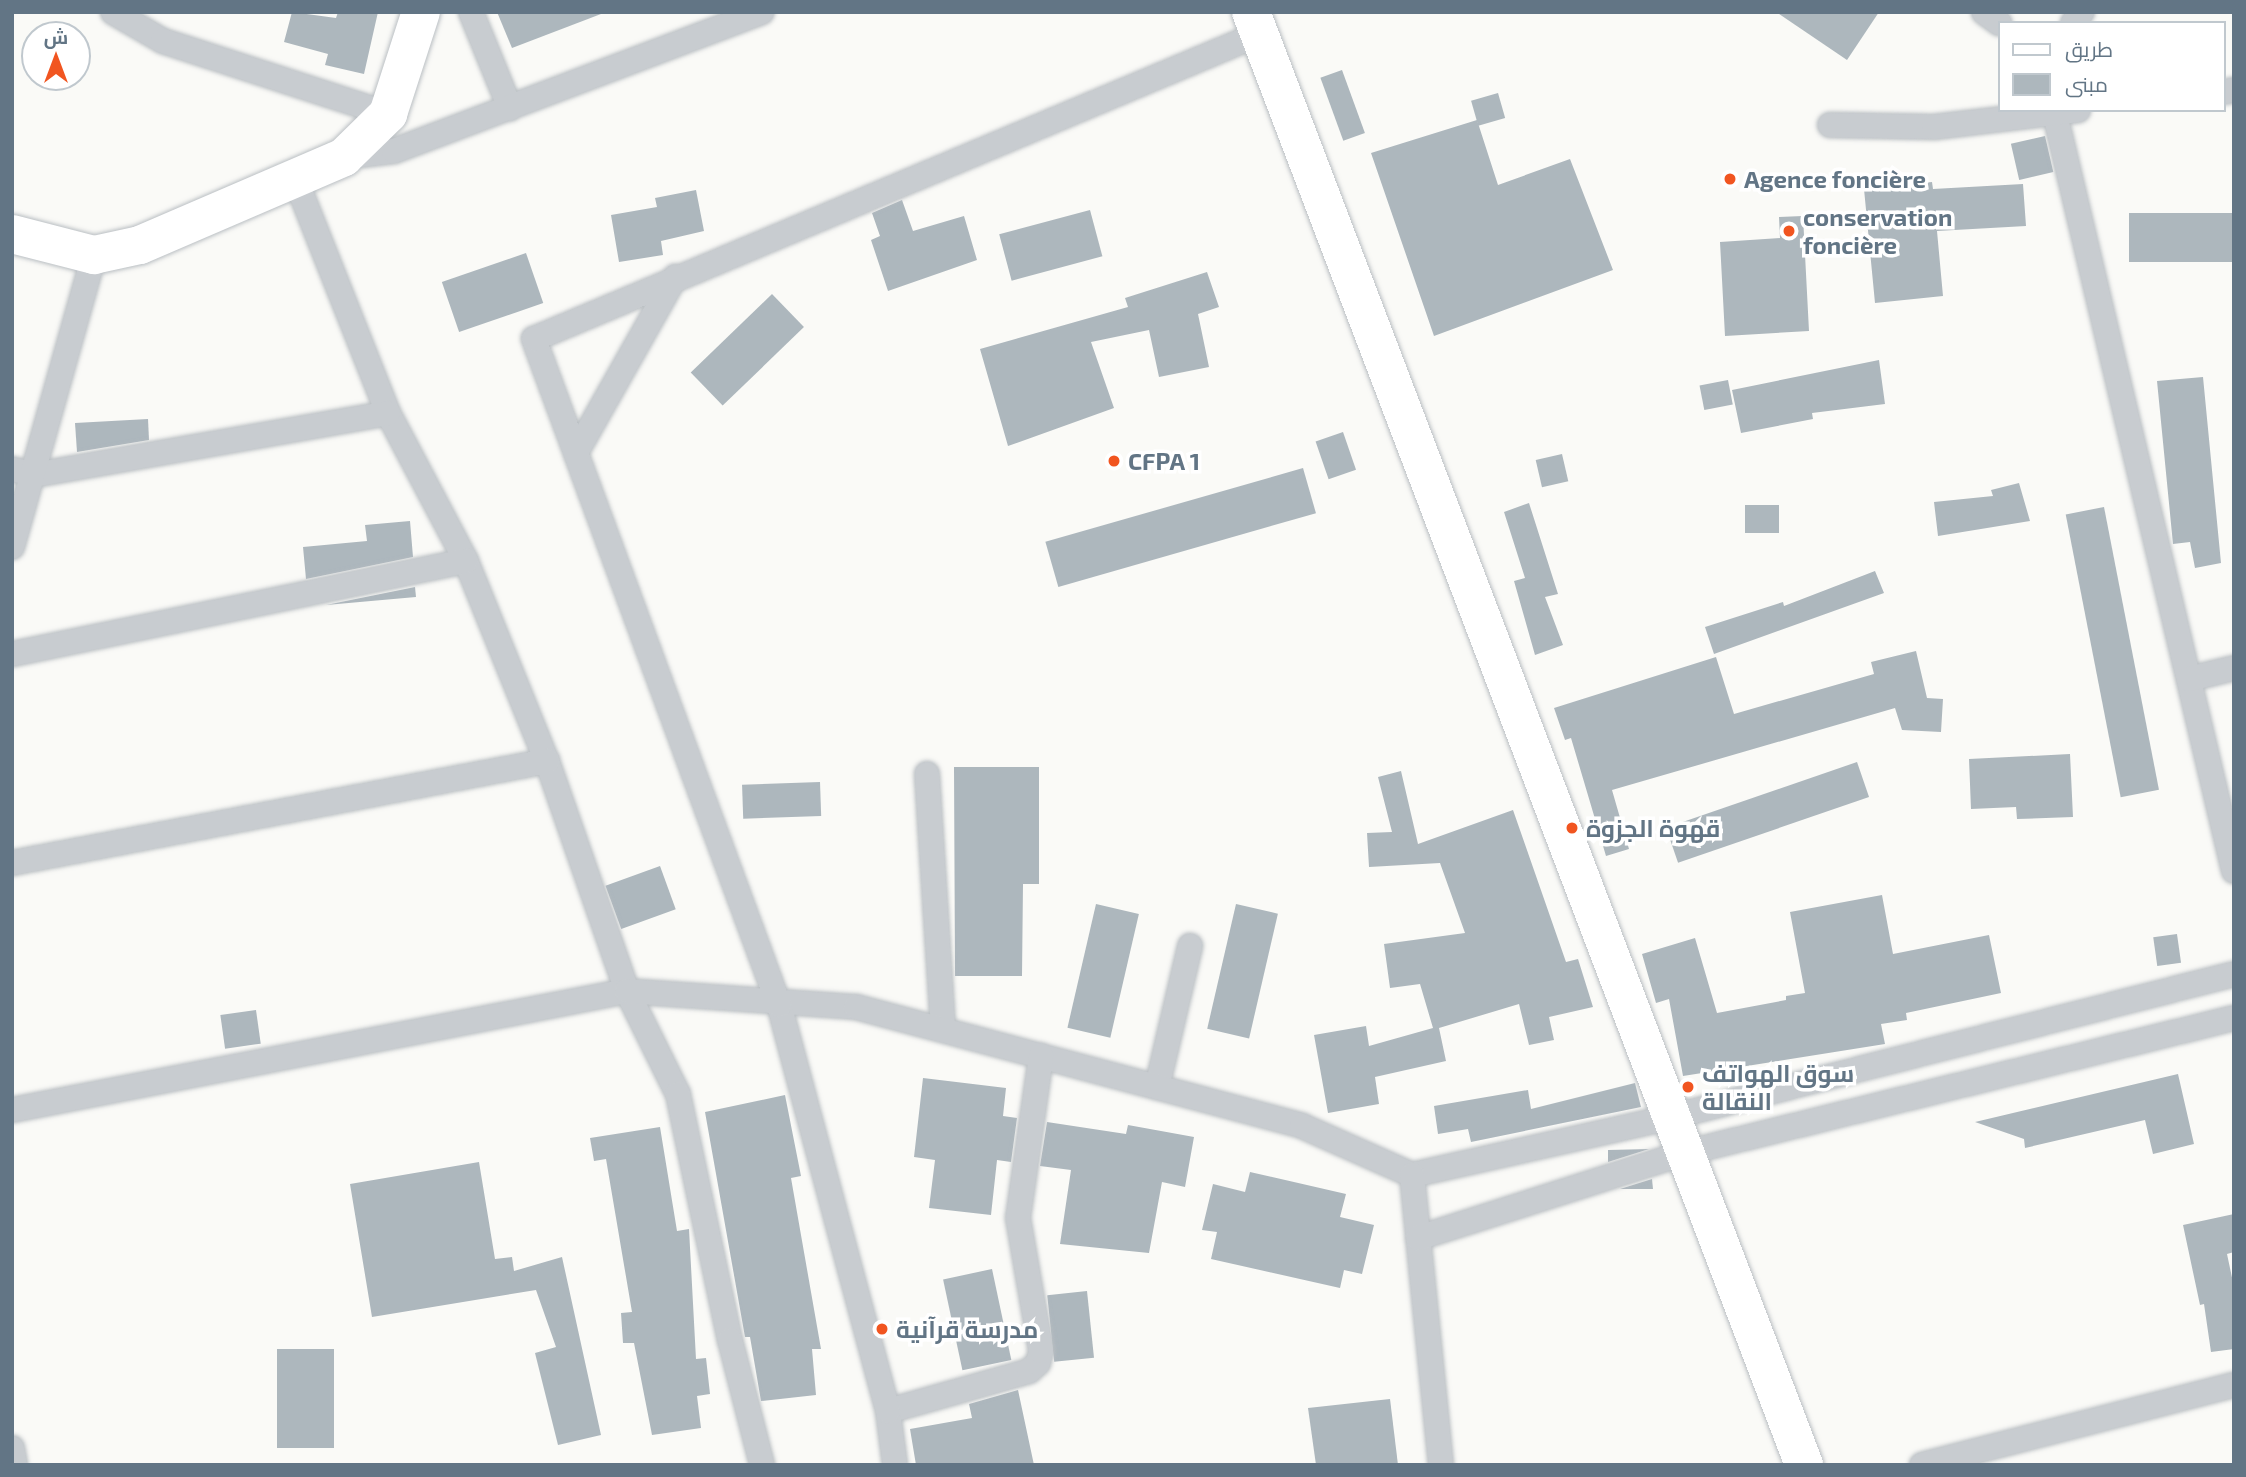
<!DOCTYPE html>
<html>
<head>
<meta charset="utf-8">
<style>
	body { margin:0 }
	#map { position:relative; width:2246px; height:1477px; overflow:hidden; background:#fafaf7; font-family:"Exo 2",Cairo,sans-serif }
	div>[style] { position:absolute }
	[style*='--x'] { left:calc(var(--x)*1px); top:calc(var(--y)*1px); width:calc(var(--w)*1px); rotate:calc(var(--a)*1deg) }
	.building>* { inset:0; background:#adb7bd; transform-origin:0 0 }
	.roads { filter:drop-shadow(0 0 2px #babfc3) drop-shadow(0 0 2px #babfc3) }
	.minor>* { height:24px; margin:-12px; padding:0 12px; transform-origin:12px; border-radius:12px; background:#c8ccd0 }
	.primary>* { height:38px; margin:-19px; padding:0 19px; transform-origin:19px; border-radius:19px; background:#fff }
	.dots>* { width:19px; height:19px; translate:-50% -50%; box-sizing:border-box; border:4px solid #fff; border-radius:50% }
	span { translate:-50% -50%; white-space:nowrap; text-align:center; line-height:1.15; -webkit-text-stroke:7px #fff; paint-order:stroke }
	.poi-label { font-size:24px; color:#627585; font-weight:700 }
	.left { translate:0 -50%; text-align:left }
	.frame { position:absolute; inset:0; border:14px solid #627585; pointer-events:none }
	.legend { position:absolute; left:1998px; top:21px; width:228px; height:91px; box-sizing:border-box; background:#fff; border:2px solid #c0c8ce; margin:0; padding:9px 12px; list-style:none; font-size:21px; color:#627585 }
	.legend li { display:flex; align-items:center; gap:14px; height:35px }
	.legend b { width:35px; border:2px solid #c0c8ce }
	.north { position:absolute; left:21px; top:21px; width:70px; height:70px; box-sizing:border-box; background:#fff; border:2px solid #c0c8ce; border-radius:50%; rotate:0deg; font-size:19px; font-weight:700; line-height:28px; text-align:center; color:#627585 }
	.north::after { content:''; display:block; margin:auto; width:24px; height:32px; background:#f15520; clip-path:polygon(50% 0,100% 100%,50% 72%,0 100%) }
</style>
</head>
<body>
<div id="map">
	<div class="building">
		<i style="clip-path:polygon(292px 12px,336px 18px,338px 12px,378px 12px,364px 74px,325px 65px,328px 54px,284px 42px)"></i>
		<i style="clip-path:polygon(497px 12px,600px 12px,601px 14px,512px 48px)"></i>
		<i style="clip-path:polygon(1776px 12px,1879px 12px,1847px 60px)"></i>
		<i style="left:1342px;top:70px;width:67px;height:23px;rotate:70deg"></i>
		<i style="left:1498px;top:93px;width:26px;height:28px;rotate:74deg"></i>
		<i style="clip-path:polygon(1477px 120px,1498px 185px,1570px 159px,1613px 270px,1434px 336px,1371px 153px)"></i>
		<i style="left:2045px;top:136px;width:37px;height:35px;rotate:77deg"></i>
		<i style="clip-path:polygon(1932px 182px,1933px 189px,2023px 184px,2026px 226px,1937px 231px,1943px 296px,1875px 303px,1864px 189px)"></i>
		<i style="clip-path:polygon(696px 190px,704px 231px,661px 241px,663px 255px,619px 262px,611px 215px,657px 207px,655px 198px)"></i>
		<i style="clip-path:polygon(902px 200px,913px 231px,964px 216px,977px 260px,888px 291px,871px 240px,880px 236px,872px 213px)"></i>
		<i style="left:1090px;top:210px;width:48px;height:94px;rotate:75deg"></i>
		<i style="left:2234px;top:213px;width:49px;height:105px;rotate:90deg"></i>
		<i style="clip-path:polygon(1803px 216px,1809px 331px,1725px 336px,1720px 242px,1780px 238px,1779px 217px)"></i>
		<i style="left:526px;top:253px;width:53px;height:89px;rotate:71deg"></i>
		<i style="clip-path:polygon(1207px 272px,1219px 307px,1198px 314px,1209px 367px,1159px 377px,1149px 330px,1091px 342px,1114px 408px,1008px 446px,980px 349px,1128px 307px,1125px 298px)"></i>
		<i style="left:772px;top:294px;width:46px;height:113px;rotate:46deg"></i>
		<i style="clip-path:polygon(1879px 360px,1885px 404px,1812px 413px,1813px 419px,1741px 433px,1732px 390px)"></i>
		<i style="clip-path:polygon(2203px 377px,2221px 563px,2195px 568px,2190px 542px,2173px 544px,2157px 381px)"></i>
		<i style="left:1728px;top:380px;width:25px;height:29px;rotate:79deg"></i>
		<i style="clip-path:polygon(148px 419px,149px 440px,77px 452px,75px 423px)"></i>
		<i style="left:1343px;top:432px;width:40px;height:29px;rotate:71deg"></i>
		<i style="left:1562px;top:454px;width:28px;height:27px;rotate:77deg"></i>
		<i style="left:1303px;top:468px;width:47px;height:268px;rotate:74deg"></i>
		<i style="clip-path:polygon(2019px 483px,2030px 521px,1938px 536px,1934px 502px,1993px 496px,1991px 490px)"></i>
		<i style="clip-path:polygon(1529px 503px,1558px 594px,1545px 597px,1563px 645px,1535px 655px,1514px 581px,1525px 578px,1504px 512px)"></i>
		<i style="left:1779px;top:505px;width:28px;height:34px;rotate:90deg"></i>
		<i style="left:2104px;top:507px;width:288px;height:39px;rotate:79deg"></i>
		<i style="clip-path:polygon(410px 521px,413px 557px,306px 579px,303px 547px,367px 541px,365px 525px)"></i>
		<i style="clip-path:polygon(1875px 571px,1884px 593px,1714px 654px,1705px 627px,1783px 602px,1784px 606px)"></i>
		<i style="clip-path:polygon(415px 587px,416px 597px,326px 605px)"></i>
		<i style="clip-path:polygon(1916px 651px,1927px 698px,1943px 699px,1941px 732px,1902px 730px,1895px 708px,1612px 790px,1629px 849px,1606px 856px,1571px 738px,1565px 740px,1554px 708px,1716px 657px,1734px 714px,1874px 674px,1871px 662px)"></i>
		<i style="clip-path:polygon(2070px 754px,2073px 817px,2017px 819px,2016px 807px,1971px 809px,1969px 759px)"></i>
		<i style="left:1857px;top:762px;width:37px;height:202px;rotate:71deg"></i>
		<i style="clip-path:polygon(954px 767px,1039px 767px,1039px 884px,1023px 884px,1022px 976px,955px 976px)"></i>
		<i style="clip-path:polygon(1401px 771px,1418px 844px,1513px 810px,1566px 962px,1578px 959px,1593px 1007px,1549px 1017px,1554px 1040px,1529px 1045px,1519px 1004px,1439px 1028px,1446px 1061px,1375px 1077px,1379px 1104px,1328px 1113px,1314px 1035px,1366px 1026px,1369px 1046px,1433px 1028px,1420px 984px,1390px 988px,1384px 944px,1465px 933px,1440px 863px,1369px 867px,1367px 833px,1392px 832px,1378px 777px)"></i>
		<i style="left:820px;top:782px;width:34px;height:78px;rotate:88deg"></i>
		<i style="left:660px;top:866px;width:46px;height:58px;rotate:70deg"></i>
		<i style="clip-path:polygon(1882px 895px,1893px 954px,1989px 935px,2001px 993px,1906px 1013px,1907px 1020px,1881px 1024px,1885px 1044px,1683px 1076px,1669px 999px,1656px 1003px,1642px 954px,1695px 938px,1717px 1013px,1786px 1000px,1786px 996px,1805px 993px,1790px 912px)"></i>
		<i style="left:1096px;top:904px;width:44px;height:127px;rotate:13deg"></i>
		<i style="left:1236px;top:904px;width:43px;height:128px;rotate:13deg"></i>
		<i style="left:2177px;top:934px;width:29px;height:24px;rotate:82deg"></i>
		<i style="left:256px;top:1010px;width:34px;height:36px;rotate:82deg"></i>
		<i style="clip-path:polygon(2178px 1074px,2194px 1144px,2153px 1154px,2145px 1120px,2025px 1148px,2024px 1139px,1975px 1122px)"></i>
		<i style="clip-path:polygon(923px 1078px,1006px 1088px,1003px 1116px,1017px 1118px,1011px 1162px,997px 1160px,991px 1215px,929px 1208px,935px 1160px,914px 1157px)"></i>
		<i style="clip-path:polygon(1635px 1083px,1641px 1107px,1471px 1142px,1468px 1129px,1438px 1134px,1434px 1106px,1528px 1090px,1531px 1109px)"></i>
		<i style="clip-path:polygon(785px 1095px,801px 1176px,791px 1178px,821px 1349px,812px 1349px,816px 1395px,761px 1401px,750px 1337px,745px 1337px,705px 1112px)"></i>
		<i style="clip-path:polygon(1047px 1122px,1126px 1134px,1128px 1125px,1194px 1137px,1185px 1187px,1162px 1182px,1149px 1253px,1060px 1244px,1071px 1170px,1040px 1166px)"></i>
		<i style="clip-path:polygon(660px 1127px,677px 1231px,689px 1229px,696px 1359px,706px 1358px,710px 1394px,697px 1396px,701px 1428px,652px 1435px,634px 1343px,623px 1343px,621px 1313px,632px 1312px,606px 1159px,594px 1161px,590px 1138px)"></i>
		<i style="clip-path:polygon(1649px 1149px,1608px 1162px,1608px 1150px)"></i>
		<i style="clip-path:polygon(479px 1162px,495px 1259px,512px 1257px,514px 1271px,562px 1257px,601px 1435px,558px 1445px,535px 1353px,556px 1347px,536px 1290px,372px 1317px,350px 1184px)"></i>
		<i style="clip-path:polygon(1250px 1172px,1346px 1194px,1340px 1217px,1374px 1225px,1362px 1274px,1344px 1270px,1340px 1288px,1211px 1259px,1217px 1232px,1202px 1230px,1213px 1184px,1245px 1192px)"></i>
		<i style="clip-path:polygon(1652px 1179px,1653px 1189px,1620px 1189px)"></i>
		<i style="clip-path:polygon(2234px 1214px,2234px 1252px,2227px 1254px,2234px 1287px,2234px 1349px,2211px 1352px,2204px 1304px,2200px 1305px,2183px 1225px)"></i>
		<i style="left:992px;top:1269px;width:93px;height:50px;rotate:78deg"></i>
		<i style="left:1087px;top:1291px;width:67px;height:40px;rotate:84deg"></i>
		<i style="left:277px;top:1349px;width:57px;height:99px"></i>
		<i style="clip-path:polygon(1018px 1390px,1034px 1465px,916px 1465px,910px 1429px,972px 1418px,969px 1404px)"></i>
		<i style="clip-path:polygon(1390px 1399px,1398px 1465px,1316px 1465px,1308px 1408px)"></i>
	</div>
	<div class="roads">
		<div class="minor">
			<i style="--x:113;--y:12;--w:58;--a:30.1"></i>
			<i style="--x:163;--y:41;--w:237;--a:18"></i>
			<i style="--x:471;--y:12;--w:104;--a:67.9"></i>
			<i style="--x:1984;--y:12;--w:19;--a:36"></i>
			<i style="--x:2073;--y:23;--w:14;--a:-51"></i>
			<i style="--x:2223;--y:92;--w:11;--a:-10"></i>
			<i style="--x:2054;--y:110;--w:782;--a:76.69"></i>
			<i style="--x:1830;--y:125;--w:104;--a:1.1"></i>
			<i style="--x:1934;--y:127;--w:145;--a:-6.7"></i>
			<i style="--x:344;--y:157;--w:50;--a:-6.8"></i>
			<i style="--x:394;--y:151;--w:393;--a:-20.7"></i>
			<i style="--x:295;--y:178;--w:253;--a:68.4"></i>
			<i style="--x:388;--y:413;--w:167;--a:62.2"></i>
			<i style="--x:466;--y:561;--w:216;--a:68"></i>
			<i style="--x:547;--y:761;--w:244;--a:70.8"></i>
			<i style="--x:627;--y:991;--w:115;--a:63.7"></i>
			<i style="--x:678;--y:1094;--w:251;--a:78.1"></i>
			<i style="--x:730;--y:1340;--w:129;--a:75.6"></i>
			<i style="--x:577;--y:451;--w:200;--a:-60.6"></i>
			<i style="--x:12;--y:469;--w:23;--a:15"></i>
			<i style="--x:34;--y:475;--w:359;--a:-9.9"></i>
			<i style="--x:12;--y:547;--w:303;--a:-74.3"></i>
			<i style="--x:12;--y:654;--w:463;--a:-11.6"></i>
			<i style="--x:2189;--y:679;--w:46;--a:-13.7"></i>
			<i style="--x:927;--y:774;--w:256;--a:86.4"></i>
			<i style="--x:12;--y:863;--w:545;--a:-10.79"></i>
			<i style="--x:1157;--y:1087;--w:145;--a:-76.8"></i>
			<i style="--x:12;--y:1110;--w:626;--a:-10.95"></i>
			<i style="--x:627;--y:991;--w:230;--a:4"></i>
			<i style="--x:856;--y:1007;--w:462;--a:14.9"></i>
			<i style="--x:1302;--y:1126;--w:120;--a:24"></i>
			<i style="--x:1412;--y:1175;--w:265;--a:-12.6"></i>
			<i style="--x:1671;--y:1117;--w:581;--a:-14.25"></i>
			<i style="--x:1412;--y:1175;--w:291;--a:84.3"></i>
			<i style="--x:1418;--y:1238;--w:279;--a:-17.7"></i>
			<i style="--x:1684;--y:1153;--w:566;--a:-13.79"></i>
			<i style="--x:888;--y:1411;--w:147;--a:-15.8"></i>
			<i style="--x:1029;--y:1371;--w:12;--a:-42"></i>
			<i style="--x:1038;--y:1363;--w:12;--a:-76"></i>
			<i style="--x:1041;--y:1351;--w:135;--a:-99.8"></i>
			<i style="--x:1018;--y:1218;--w:164;--a:-81.9"></i>
			<i style="--x:12;--y:1448;--w:17;--a:80"></i>
			<i style="--x:895;--y:1465;--w:54;--a:-97.4"></i>
			<i style="--x:888;--y:1411;--w:420;--a:-105"></i>
			<i style="--x:779;--y:1005;--w:710;--a:-110.2"></i>
			<i style="--x:534;--y:339;--w:787;--a:-22.82"></i>
			<i style="--x:1922;--y:1465;--w:322;--a:-14.4"></i>
		</div>
		<div class="primary">
			<i style="--x:1251;--y:12;--w:1555;--a:69.16"></i>
			<i style="--x:12;--y:234;--w:85;--a:14.4"></i>
			<i style="--x:94;--y:255;--w:47;--a:-12.3"></i>
			<i style="--x:140;--y:245;--w:222;--a:-23.3"></i>
			<i style="--x:344;--y:157;--w:62;--a:-44.3"></i>
			<i style="--x:388;--y:114;--w:107;--a:-72.1"></i>
		</div>
	</div>
	<div class="dots">
		<i style="left:1730px;top:179px;background:#f15520"></i>
		<i style="left:1789px;top:231px;background:#f15520"></i>
		<i style="left:1114px;top:461px;background:#f15520"></i>
		<i style="left:1572px;top:828px;background:#f15520"></i>
		<i style="left:1688px;top:1087px;background:#f15520"></i>
		<i style="left:882px;top:1329px;background:#f15520"></i>
	</div>
	<div class="poi-label">
		<span class="left" style="left:1744px;top:179px">Agence foncière</span>
		<span class="left" style="left:1803px;top:231px">conservation<br>foncière</span>
		<span class="left" style="left:1128px;top:461px">CFPA 1</span>
		<span class="left" style="left:1586px;top:828px">قهوة الجزوة</span>
		<span class="left" style="left:1702px;top:1087px">سوق الهواتف<br>النقالة</span>
		<span class="left" style="left:896px;top:1329px">مدرسة قرآنية</span>
	</div>
	<div class="frame"></div>
	<ul class="legend">
	<li><b style="height:9px;background:#fff"></b>طريق</li>
	<li><b style="height:19px;background:#adb7bd"></b>مبنى</li>
	</ul>
	<div class="north">ش</div>
</div>
</body>
</html>
